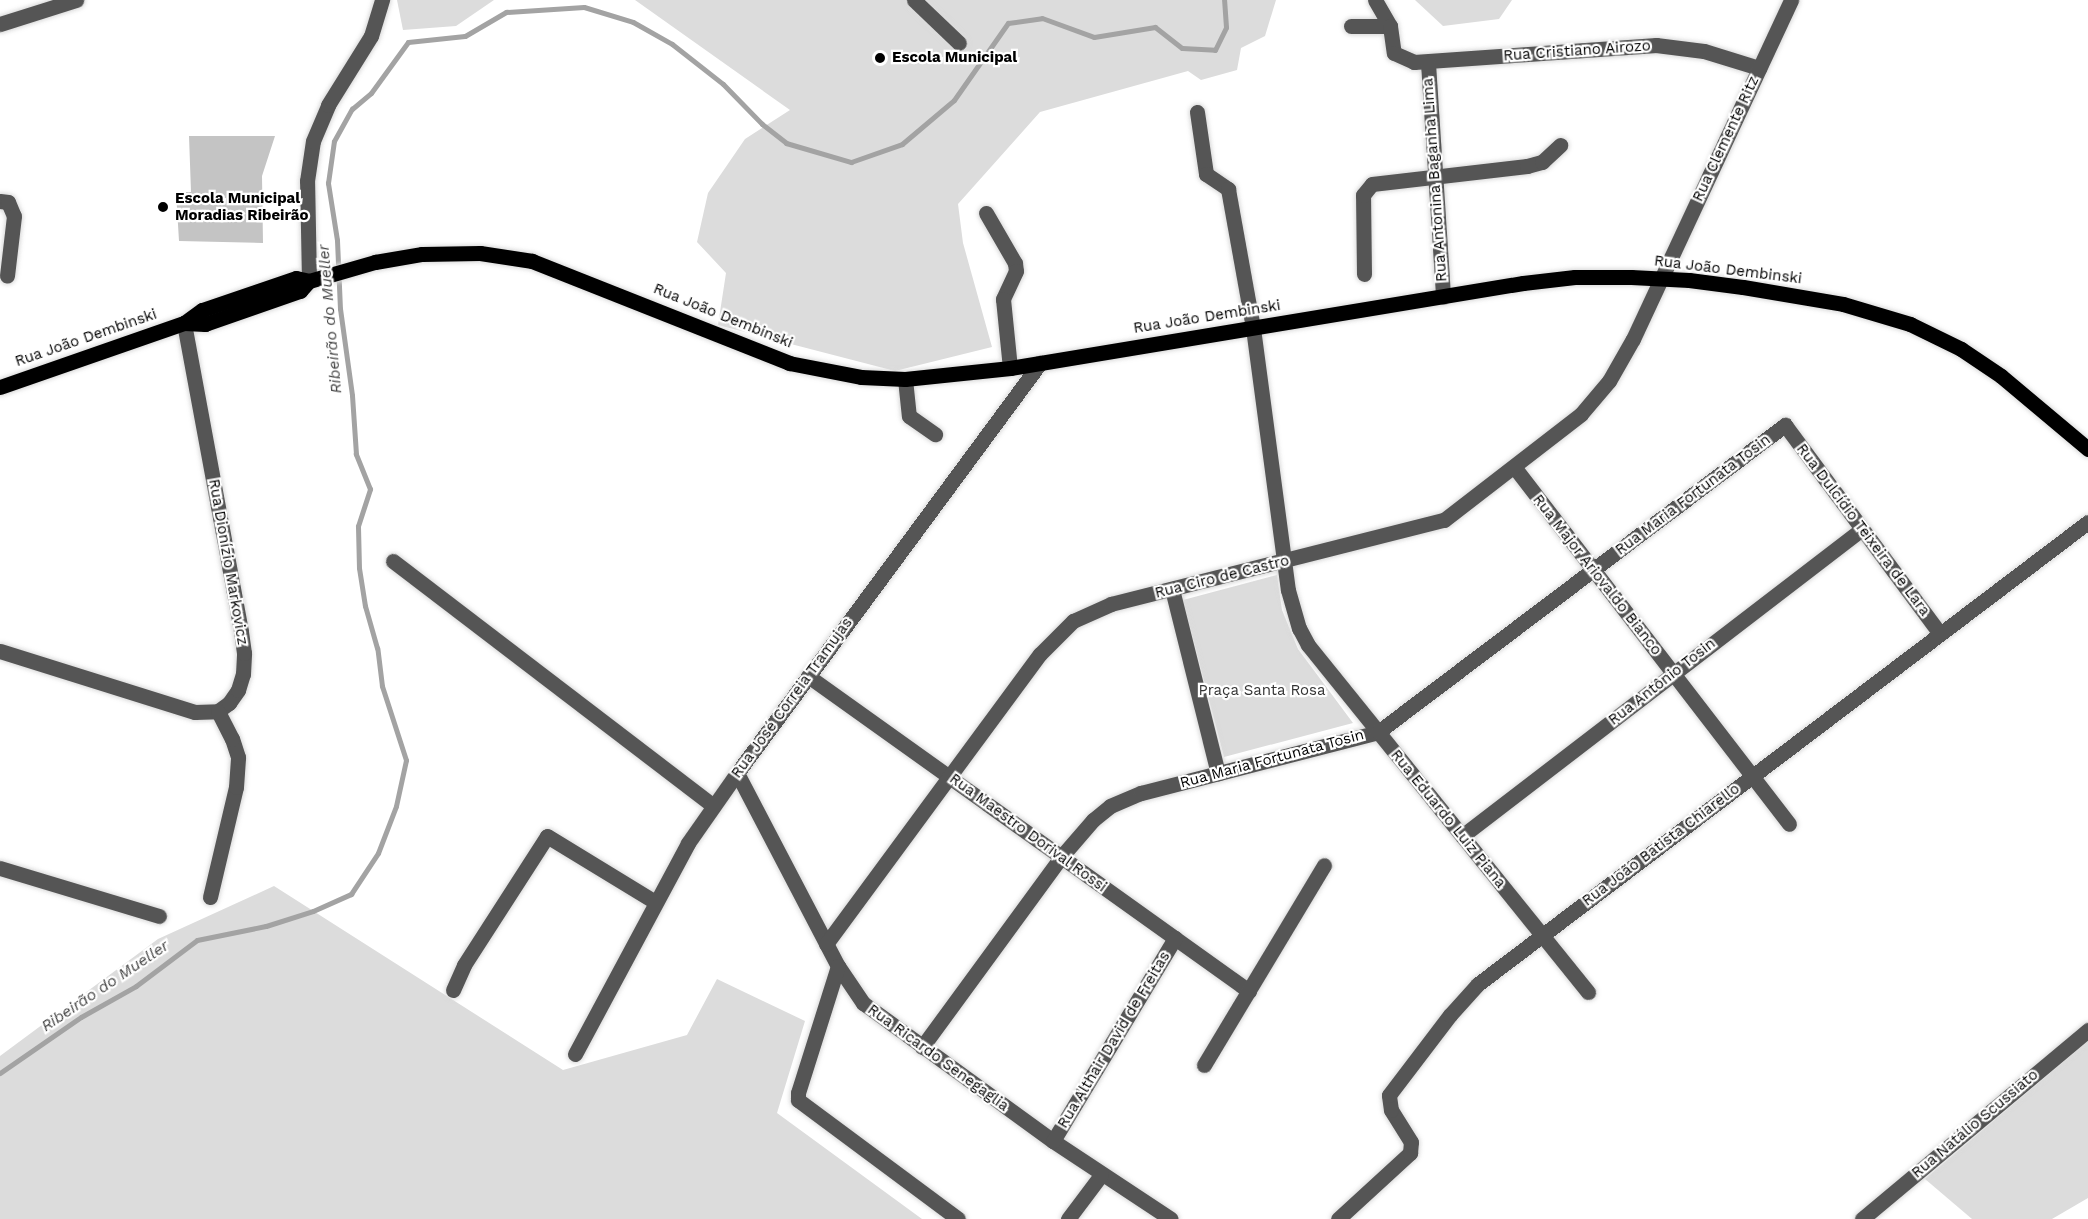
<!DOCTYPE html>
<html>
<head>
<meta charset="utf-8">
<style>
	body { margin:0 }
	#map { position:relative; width:2088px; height:1219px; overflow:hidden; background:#fff; font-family:"Work Sans",sans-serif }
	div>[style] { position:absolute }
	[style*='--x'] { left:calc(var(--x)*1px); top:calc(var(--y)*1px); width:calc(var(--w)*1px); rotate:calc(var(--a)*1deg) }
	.green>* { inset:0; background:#dcdcdc }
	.stream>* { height:5px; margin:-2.5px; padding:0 2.5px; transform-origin:2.5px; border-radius:2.5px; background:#a3a3a3 }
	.building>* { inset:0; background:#c4c4c4 }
	.roads { filter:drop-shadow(0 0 2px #dbdbdb) drop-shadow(0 0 2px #dbdbdb) }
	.minor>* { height:15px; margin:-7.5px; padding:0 7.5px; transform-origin:7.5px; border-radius:7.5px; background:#555 }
	.major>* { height:15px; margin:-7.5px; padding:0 7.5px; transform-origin:7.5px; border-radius:7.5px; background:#000 }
	.dots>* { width:16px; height:16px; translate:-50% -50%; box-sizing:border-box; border:3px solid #fff; border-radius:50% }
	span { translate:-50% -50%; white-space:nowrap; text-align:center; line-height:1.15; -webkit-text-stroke:4.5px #fff; paint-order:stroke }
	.street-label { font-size:15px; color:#000 }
	.poi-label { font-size:15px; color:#000; font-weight:700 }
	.left { translate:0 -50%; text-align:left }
	.park-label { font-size:15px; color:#333 }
	.water-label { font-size:16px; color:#444; font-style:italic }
</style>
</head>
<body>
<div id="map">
	<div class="green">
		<i style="clip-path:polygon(397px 0,494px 0,456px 26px,403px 30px)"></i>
		<i style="clip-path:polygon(635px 0,1276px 0,1265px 36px,1241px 48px,1237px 70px,1201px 80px,1188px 71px,1040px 112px,958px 204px,963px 243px,992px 347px,895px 371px,718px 325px,726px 273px,697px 242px,708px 193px,745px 139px,790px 110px)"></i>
		<i style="clip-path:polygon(1415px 0,1512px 0,1499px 19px,1443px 26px)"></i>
		<i style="clip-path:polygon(1277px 575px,1282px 610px,1298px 649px,1353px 723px,1224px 757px,1183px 600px)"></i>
		<i style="clip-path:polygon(274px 886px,563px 1070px,687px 1035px,717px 979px,805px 1021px,777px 1113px,922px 1219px,0 1219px,0 1056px,158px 939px)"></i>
		<i style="clip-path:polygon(2088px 1041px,2088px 1198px,2052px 1219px,1972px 1219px,1925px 1179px)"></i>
	</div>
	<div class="stream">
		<i style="--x:0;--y:1073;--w:98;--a:-34.7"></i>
		<i style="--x:81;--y:1017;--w:63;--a:-29.4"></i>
		<i style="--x:136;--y:986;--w:76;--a:-37"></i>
		<i style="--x:197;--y:940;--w:70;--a:-11.5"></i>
		<i style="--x:266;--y:926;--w:49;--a:-17.7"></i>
		<i style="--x:313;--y:911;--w:42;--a:-24.1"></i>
		<i style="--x:351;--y:894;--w:49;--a:-56.6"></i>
		<i style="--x:378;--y:853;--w:50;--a:-69"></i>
		<i style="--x:396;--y:806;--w:47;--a:-77.7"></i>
		<i style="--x:406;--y:760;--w:78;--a:-108"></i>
		<i style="--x:382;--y:686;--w:38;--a:-97"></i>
		<i style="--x:377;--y:648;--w:44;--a:-105.9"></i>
		<i style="--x:365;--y:606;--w:38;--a:-99"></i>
		<i style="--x:359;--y:568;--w:42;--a:-91.4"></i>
		<i style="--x:358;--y:526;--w:39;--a:-72"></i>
		<i style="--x:370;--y:489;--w:38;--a:-112"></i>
		<i style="--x:356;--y:454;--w:59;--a:-93.9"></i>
		<i style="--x:352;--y:395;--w:87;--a:-97.9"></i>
		<i style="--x:340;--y:309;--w:69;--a:-92.5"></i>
		<i style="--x:337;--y:240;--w:58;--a:-99"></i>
		<i style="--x:328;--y:183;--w:42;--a:-81.9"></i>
		<i style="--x:334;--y:141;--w:37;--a:-61"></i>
		<i style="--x:352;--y:109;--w:25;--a:-40"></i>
		<i style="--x:371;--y:93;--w:63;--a:-54"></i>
		<i style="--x:408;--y:42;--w:57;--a:-6"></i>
		<i style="--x:465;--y:36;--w:48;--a:-30.3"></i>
		<i style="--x:506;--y:12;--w:78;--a:-3.7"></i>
		<i style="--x:584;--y:7;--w:51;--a:17"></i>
		<i style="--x:633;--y:22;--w:45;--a:29.4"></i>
		<i style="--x:672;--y:44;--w:65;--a:38.1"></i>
		<i style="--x:723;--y:84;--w:56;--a:45.7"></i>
		<i style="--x:762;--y:124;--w:31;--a:38"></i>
		<i style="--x:786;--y:143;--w:68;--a:16.3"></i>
		<i style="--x:851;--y:162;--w:54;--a:-19.4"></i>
		<i style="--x:902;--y:144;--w:68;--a:-40.2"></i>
		<i style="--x:954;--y:100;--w:94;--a:-55"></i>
		<i style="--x:1008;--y:23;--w:34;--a:-8"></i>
		<i style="--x:1042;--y:18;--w:55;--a:20.1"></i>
		<i style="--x:1094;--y:37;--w:62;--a:-9.3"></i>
		<i style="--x:1155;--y:27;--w:34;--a:38"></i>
		<i style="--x:1182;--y:48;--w:33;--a:3"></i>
		<i style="--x:1215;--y:50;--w:25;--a:-64"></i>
		<i style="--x:1226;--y:27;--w:27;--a:-94"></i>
	</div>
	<div class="building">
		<i style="clip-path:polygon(189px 136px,275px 136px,262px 176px,263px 243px,179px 241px,176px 192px,191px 192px)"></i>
	</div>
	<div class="roads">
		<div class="minor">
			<i style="--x:914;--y:0;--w:62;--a:43.7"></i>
			<i style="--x:1375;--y:0;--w:30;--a:60"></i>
			<i style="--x:0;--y:24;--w:80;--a:-17.5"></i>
			<i style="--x:1351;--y:26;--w:39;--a:0"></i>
			<i style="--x:1390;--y:26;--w:27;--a:82"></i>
			<i style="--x:1394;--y:53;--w:22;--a:24"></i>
			<i style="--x:1414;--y:62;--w:243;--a:-4"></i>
			<i style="--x:1656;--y:45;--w:48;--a:7.1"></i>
			<i style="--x:1704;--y:51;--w:58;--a:17.2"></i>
			<i style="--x:1428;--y:63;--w:234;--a:86.3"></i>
			<i style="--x:1197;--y:112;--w:63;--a:81.7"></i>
			<i style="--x:1206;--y:174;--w:27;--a:34"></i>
			<i style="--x:1228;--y:189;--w:141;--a:79.8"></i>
			<i style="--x:1253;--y:328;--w:264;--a:82.4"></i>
			<i style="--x:1288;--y:590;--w:40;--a:74"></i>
			<i style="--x:1299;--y:628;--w:19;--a:62"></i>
			<i style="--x:1308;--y:645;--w:446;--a:51.1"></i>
			<i style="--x:0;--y:201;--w:8;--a:7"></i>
			<i style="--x:8;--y:202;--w:15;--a:67"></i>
			<i style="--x:14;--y:216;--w:60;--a:96.7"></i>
			<i style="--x:986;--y:213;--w:58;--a:59.9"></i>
			<i style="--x:1015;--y:263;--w:8;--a:83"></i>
			<i style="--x:1016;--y:271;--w:31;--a:115"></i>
			<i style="--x:1003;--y:299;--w:69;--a:84.2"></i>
			<i style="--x:1364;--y:274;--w:79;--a:-90.7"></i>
			<i style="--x:1363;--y:195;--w:14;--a:-51"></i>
			<i style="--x:1372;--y:184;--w:156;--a:-6.6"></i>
			<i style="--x:1527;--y:166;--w:16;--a:-15"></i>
			<i style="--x:1542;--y:162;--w:25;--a:-43"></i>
			<i style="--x:309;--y:281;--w:100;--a:-91.1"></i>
			<i style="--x:307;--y:181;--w:40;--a:-81.5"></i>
			<i style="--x:313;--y:141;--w:39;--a:-67"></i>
			<i style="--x:328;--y:105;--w:81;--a:-58.1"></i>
			<i style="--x:371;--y:36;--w:38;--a:-73"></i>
			<i style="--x:905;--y:379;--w:37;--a:84"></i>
			<i style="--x:909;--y:416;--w:32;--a:35"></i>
			<i style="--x:1515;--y:468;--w:449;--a:52.4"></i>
			<i style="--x:393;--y:561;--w:403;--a:37.4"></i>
			<i style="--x:1172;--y:589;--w:190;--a:76"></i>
			<i style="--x:0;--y:651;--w:204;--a:17.4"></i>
			<i style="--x:195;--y:712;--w:23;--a:-2"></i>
			<i style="--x:218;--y:711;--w:14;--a:-36"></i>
			<i style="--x:229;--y:703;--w:16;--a:-55"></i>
			<i style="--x:238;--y:690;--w:17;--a:-73"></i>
			<i style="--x:243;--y:674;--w:21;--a:-87"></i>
			<i style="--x:244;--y:653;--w:22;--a:-98"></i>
			<i style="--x:241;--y:631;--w:313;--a:-100.5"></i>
			<i style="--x:808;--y:676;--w:542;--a:35.54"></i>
			<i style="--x:737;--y:773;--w:218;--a:62.4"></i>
			<i style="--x:838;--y:966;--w:45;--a:56"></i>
			<i style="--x:863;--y:1003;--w:235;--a:36"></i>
			<i style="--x:1053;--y:1141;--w:141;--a:33.5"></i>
			<i style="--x:1462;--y:836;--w:504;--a:-37.51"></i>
			<i style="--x:0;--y:868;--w:166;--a:16.8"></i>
			<i style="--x:210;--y:897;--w:113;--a:-76.7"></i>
			<i style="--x:236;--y:787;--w:30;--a:-86"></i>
			<i style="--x:238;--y:757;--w:19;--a:-108"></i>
			<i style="--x:232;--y:739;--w:31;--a:-117"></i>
			<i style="--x:826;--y:944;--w:360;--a:-53.6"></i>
			<i style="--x:1040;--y:654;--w:47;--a:-45"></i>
			<i style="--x:1073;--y:621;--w:42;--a:-24.1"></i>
			<i style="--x:1111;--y:604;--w:343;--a:-14.2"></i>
			<i style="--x:1444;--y:520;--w:173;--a:-37.7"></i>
			<i style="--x:1581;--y:414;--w:43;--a:-49.7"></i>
			<i style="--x:1609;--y:381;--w:48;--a:-60.3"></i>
			<i style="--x:1633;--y:339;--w:374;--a:-65"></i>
			<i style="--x:838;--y:966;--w:133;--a:107.5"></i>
			<i style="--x:798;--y:1093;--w:7;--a:90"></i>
			<i style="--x:798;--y:1100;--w:199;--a:36.6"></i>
			<i style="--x:453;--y:990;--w:27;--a:-66"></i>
			<i style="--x:464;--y:965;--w:153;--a:-57.2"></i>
			<i style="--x:547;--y:836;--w:127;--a:31.4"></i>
			<i style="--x:922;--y:1047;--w:235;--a:-53.8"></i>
			<i style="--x:1061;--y:857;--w:49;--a:-49.1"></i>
			<i style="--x:1093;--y:820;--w:22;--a:-39"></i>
			<i style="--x:1110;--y:806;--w:34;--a:-23"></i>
			<i style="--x:1141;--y:793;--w:245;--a:-14.4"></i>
			<i style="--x:1378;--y:732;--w:510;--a:-37.03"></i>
			<i style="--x:1785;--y:425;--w:260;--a:53.4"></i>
			<i style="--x:575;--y:1054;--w:239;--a:-61.8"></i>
			<i style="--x:688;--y:843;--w:85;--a:-55"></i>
			<i style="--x:737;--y:773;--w:510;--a:-53.53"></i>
			<i style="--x:1204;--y:1065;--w:233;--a:-59"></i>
			<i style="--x:1053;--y:1141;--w:237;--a:-59"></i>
			<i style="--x:1068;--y:1219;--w:55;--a:-53.1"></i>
			<i style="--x:1338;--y:1219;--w:98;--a:-42.5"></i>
			<i style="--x:1410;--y:1153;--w:11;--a:-85"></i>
			<i style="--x:1411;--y:1142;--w:38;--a:-122"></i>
			<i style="--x:1391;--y:1110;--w:15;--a:-98"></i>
			<i style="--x:1389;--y:1095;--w:101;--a:-52.7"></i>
			<i style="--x:1450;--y:1015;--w:42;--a:-47.9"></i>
			<i style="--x:1478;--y:984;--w:765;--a:-37.14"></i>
			<i style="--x:1862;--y:1219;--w:295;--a:-39.9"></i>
		</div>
		<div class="major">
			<i style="--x:184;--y:323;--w:21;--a:3"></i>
			<i style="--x:205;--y:324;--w:101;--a:-19.2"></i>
			<i style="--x:300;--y:291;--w:13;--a:-48"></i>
			<i style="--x:0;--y:387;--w:195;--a:-19.2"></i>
			<i style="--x:184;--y:323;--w:22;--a:-36"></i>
			<i style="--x:202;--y:310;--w:99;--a:-18.8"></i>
			<i style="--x:296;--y:278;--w:13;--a:13"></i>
			<i style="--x:309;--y:281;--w:69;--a:-16.1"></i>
			<i style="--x:375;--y:262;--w:48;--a:-9.7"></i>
			<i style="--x:422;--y:254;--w:58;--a:-1"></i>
			<i style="--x:480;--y:253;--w:53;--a:8.7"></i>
			<i style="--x:532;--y:261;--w:277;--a:21.6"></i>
			<i style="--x:789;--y:363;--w:73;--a:11"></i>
			<i style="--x:861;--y:377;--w:44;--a:2.6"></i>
			<i style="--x:905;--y:379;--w:106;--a:-6"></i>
			<i style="--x:1010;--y:368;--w:520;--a:-9.41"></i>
			<i style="--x:1523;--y:283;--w:52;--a:-6.6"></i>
			<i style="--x:1575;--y:277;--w:56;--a:0"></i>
			<i style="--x:1631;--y:277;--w:58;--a:3"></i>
			<i style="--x:1689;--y:280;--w:54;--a:7.4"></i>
			<i style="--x:1743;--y:287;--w:101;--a:9.6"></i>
			<i style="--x:1843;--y:304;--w:70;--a:16.6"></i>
			<i style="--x:1910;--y:324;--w:57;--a:26.1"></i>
			<i style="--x:1961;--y:349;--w:48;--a:34"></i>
			<i style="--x:2001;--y:376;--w:114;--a:40"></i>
		</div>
	</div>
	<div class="dots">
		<i style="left:880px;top:58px;background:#000"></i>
		<i style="left:163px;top:207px;background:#000"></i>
	</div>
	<div class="street-label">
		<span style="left:1577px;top:51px;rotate:-4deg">Rua Cristiano Airozo</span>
		<span style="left:1726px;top:139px;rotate:-65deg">Rua Clemente Ritz</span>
		<span style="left:1435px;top:180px;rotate:-94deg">Rua Antonina Baganha Lima</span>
		<span style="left:1728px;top:270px;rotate:7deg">Rua João Dembinski</span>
		<span style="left:723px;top:316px;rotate:22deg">Rua João Dembinski</span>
		<span style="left:1207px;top:317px;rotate:-9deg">Rua João Dembinski</span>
		<span style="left:86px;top:338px;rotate:-19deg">Rua João Dembinski</span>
		<span style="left:1693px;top:495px;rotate:-37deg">Rua Maria Fortunata Tosin</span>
		<span style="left:1863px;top:530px;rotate:53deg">Rua Dulcídio Teixeira de Lara</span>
		<span style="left:228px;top:562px;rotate:80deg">Rua Dionízio Markovicz</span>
		<span style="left:1597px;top:575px;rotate:52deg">Rua Major Ariovaldo Bianco</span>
		<span style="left:1222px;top:577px;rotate:-14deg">Rua Ciro de Castro</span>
		<span style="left:1662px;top:682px;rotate:-38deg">Rua Antônio Tosin</span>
		<span style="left:792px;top:698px;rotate:-54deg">Rua José Correia Tramujas</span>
		<span style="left:1272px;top:759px;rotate:-15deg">Rua Maria Fortunata Tosin</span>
		<span style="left:1448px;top:819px;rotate:51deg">Rua Eduardo Luiz Piana</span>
		<span style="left:1028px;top:833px;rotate:36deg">Rua Maestro Dorival Rossi</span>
		<span style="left:1661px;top:845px;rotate:-37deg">Rua João Batista Chiarello</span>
		<span style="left:1114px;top:1040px;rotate:-59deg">Rua Althair David de Freitas</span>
		<span style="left:938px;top:1058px;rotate:36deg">Rua Ricardo Senegaglia</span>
		<span style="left:1975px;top:1124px;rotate:-40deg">Rua Natálio Scussiato</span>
	</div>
	<div class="poi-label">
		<span class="left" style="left:892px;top:58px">Escola Municipal</span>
		<span class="left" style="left:175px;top:207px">Escola Municipal<br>Moradias Ribeirão</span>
	</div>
	<div class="park-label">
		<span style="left:1262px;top:691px">Praça Santa Rosa</span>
	</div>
	<div class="water-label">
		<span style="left:330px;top:319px;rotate:-95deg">Ribeirão do Mueller</span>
		<span style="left:105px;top:986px;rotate:-34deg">Ribeirão do Mueller</span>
	</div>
</div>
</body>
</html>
